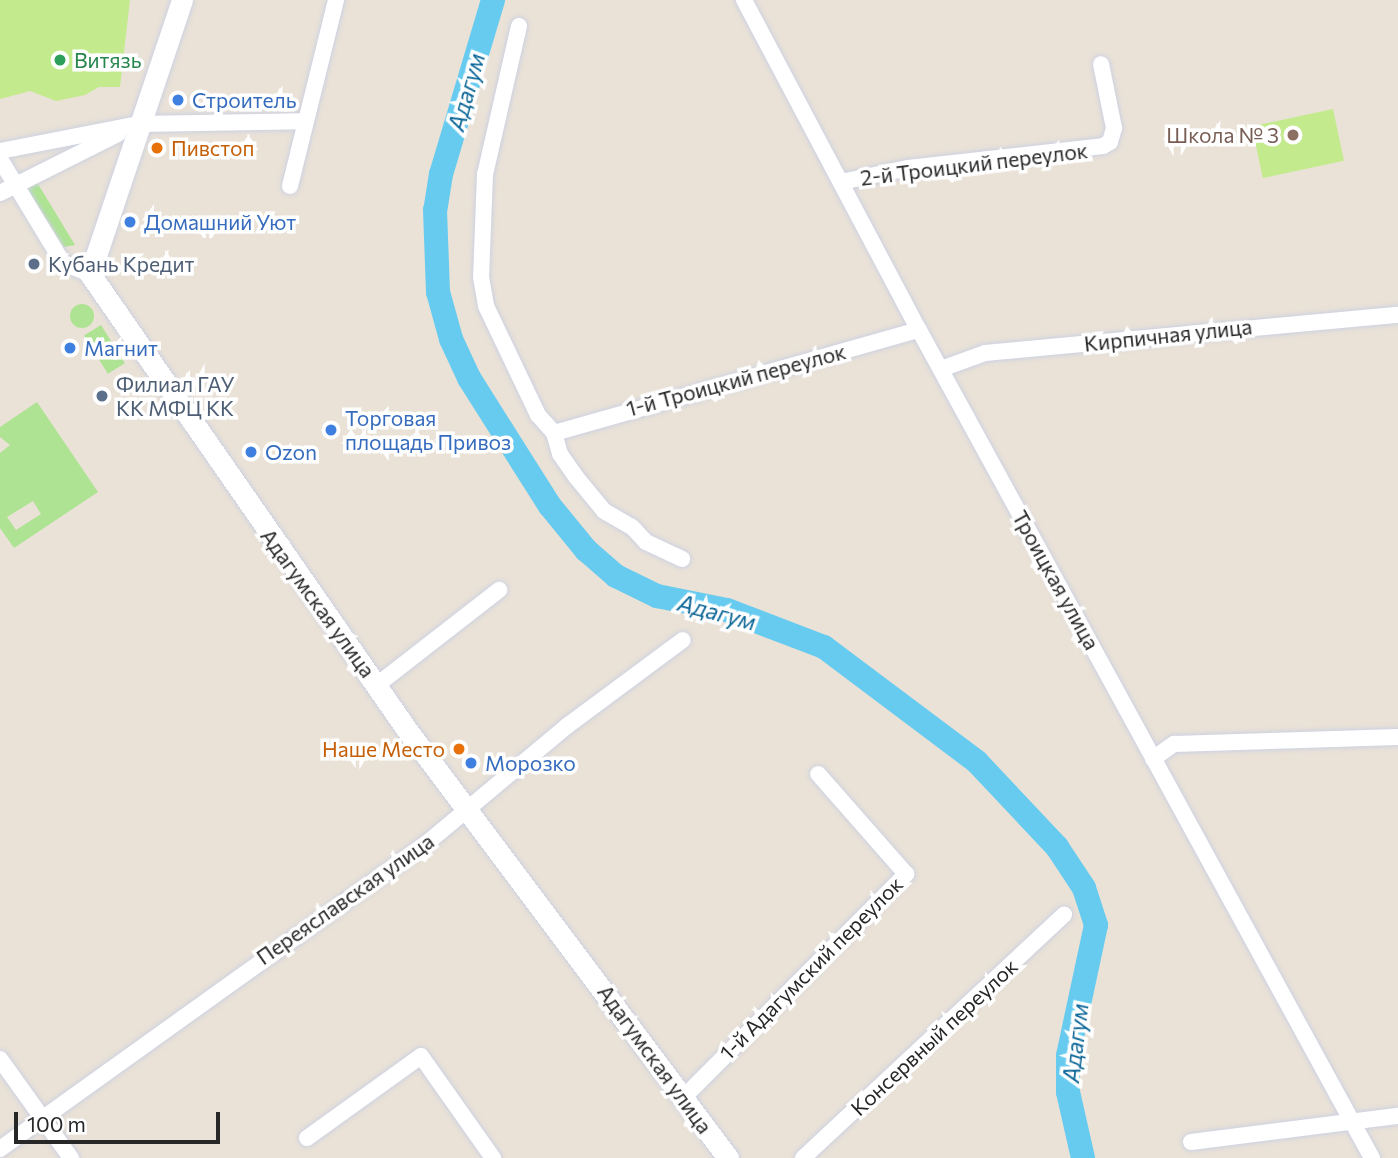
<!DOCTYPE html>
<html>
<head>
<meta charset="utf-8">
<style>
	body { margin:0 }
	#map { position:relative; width:1398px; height:1158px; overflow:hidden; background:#eae2d7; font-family:Commissioner,sans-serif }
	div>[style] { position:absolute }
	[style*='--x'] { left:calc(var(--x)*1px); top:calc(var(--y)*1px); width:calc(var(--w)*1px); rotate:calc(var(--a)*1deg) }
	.green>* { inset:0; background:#ade392; transform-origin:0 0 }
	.round { border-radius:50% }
	.pitch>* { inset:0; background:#c3ea8d; transform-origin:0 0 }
	.river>* { height:24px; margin:-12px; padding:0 12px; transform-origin:12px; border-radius:12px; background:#67cbf0 }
	.roads { filter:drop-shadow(0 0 2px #cdd1e1) drop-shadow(0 0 2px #cdd1e1) }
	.minor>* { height:16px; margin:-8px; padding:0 8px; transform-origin:8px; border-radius:8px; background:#fff }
	.secondary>* { height:21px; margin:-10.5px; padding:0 10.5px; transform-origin:10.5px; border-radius:10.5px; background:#fff }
	.dots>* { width:19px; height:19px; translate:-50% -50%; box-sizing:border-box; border:4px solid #fff; border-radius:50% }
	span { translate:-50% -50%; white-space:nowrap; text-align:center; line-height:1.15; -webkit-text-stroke:7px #fff; paint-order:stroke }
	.leisure-label { font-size:21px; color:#27864d }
	.left { translate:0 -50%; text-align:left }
	.shop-label { font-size:21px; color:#366cbe }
	.education-label { font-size:21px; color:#785e54 }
	.right { translate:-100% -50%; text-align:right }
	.food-label { font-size:21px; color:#c56008 }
	.street-label { font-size:21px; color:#272727 }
	.service-label { font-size:21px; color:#4e5e75 }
	.water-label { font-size:23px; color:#0b6697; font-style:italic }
	.scale { position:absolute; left:14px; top:1112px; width:206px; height:32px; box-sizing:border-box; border:4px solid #272727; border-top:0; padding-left:9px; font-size:21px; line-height:24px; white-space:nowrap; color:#272727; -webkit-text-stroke:5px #fff; paint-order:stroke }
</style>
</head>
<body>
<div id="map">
	<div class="green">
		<i style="clip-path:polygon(35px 179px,75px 245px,64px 247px,28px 190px)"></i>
		<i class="round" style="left:70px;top:304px;width:24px;height:24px"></i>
		<i style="left:101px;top:325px;width:45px;height:20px;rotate:58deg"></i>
		<i style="clip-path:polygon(evenodd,37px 402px,98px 492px,14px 548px,0 528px,0 453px,10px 445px,0 437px,0 427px,37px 402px,33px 501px,41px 514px,16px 530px,7px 517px,33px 501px)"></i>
	</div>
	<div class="pitch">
		<i style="clip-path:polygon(0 0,130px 0,120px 87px,99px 87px,85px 95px,56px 101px,30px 91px,0 99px)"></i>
		<i style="left:1333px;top:109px;width:53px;height:83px;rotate:78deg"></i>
	</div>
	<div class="river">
		<i style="--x:493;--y:0;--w:182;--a:106.6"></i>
		<i style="--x:441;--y:174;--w:36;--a:99"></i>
		<i style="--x:435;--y:210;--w:82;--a:87.9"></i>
		<i style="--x:438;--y:292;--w:49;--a:74.5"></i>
		<i style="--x:451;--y:339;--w:43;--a:65.2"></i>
		<i style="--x:469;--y:378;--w:151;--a:57.7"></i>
		<i style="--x:550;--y:506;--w:57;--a:50.7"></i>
		<i style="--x:586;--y:550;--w:40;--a:41"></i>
		<i style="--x:616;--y:576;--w:46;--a:26"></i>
		<i style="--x:657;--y:596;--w:71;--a:11.3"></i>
		<i style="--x:727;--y:610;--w:104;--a:20.9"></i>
		<i style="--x:824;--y:647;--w:191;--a:36.9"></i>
		<i style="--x:977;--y:762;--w:117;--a:46.7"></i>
		<i style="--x:1057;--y:847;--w:49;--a:56.6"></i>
		<i style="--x:1084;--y:888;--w:39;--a:72"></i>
		<i style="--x:1096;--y:925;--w:134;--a:102.1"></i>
		<i style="--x:1068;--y:1056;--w:36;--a:90"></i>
		<i style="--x:1068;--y:1092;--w:68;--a:77.2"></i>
	</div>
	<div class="roads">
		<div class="minor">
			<i style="--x:744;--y:0;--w:374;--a:62.1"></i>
			<i style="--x:919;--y:330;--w:944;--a:61.32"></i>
			<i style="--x:519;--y:26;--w:152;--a:102.9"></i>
			<i style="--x:485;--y:174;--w:103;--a:92.2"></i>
			<i style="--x:481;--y:277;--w:29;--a:80"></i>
			<i style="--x:486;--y:306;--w:121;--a:64.5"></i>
			<i style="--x:538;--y:415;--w:24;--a:48"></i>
			<i style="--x:554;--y:433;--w:22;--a:74"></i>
			<i style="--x:560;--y:454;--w:28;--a:55"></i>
			<i style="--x:576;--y:477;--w:44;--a:50.5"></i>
			<i style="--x:604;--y:511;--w:32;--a:30"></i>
			<i style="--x:632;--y:527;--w:21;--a:47"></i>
			<i style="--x:646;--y:542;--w:40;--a:25"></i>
			<i style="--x:0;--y:151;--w:142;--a:-11"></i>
			<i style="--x:139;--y:124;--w:164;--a:-1"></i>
			<i style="--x:0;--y:159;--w:122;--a:58.8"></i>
			<i style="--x:63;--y:263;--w:29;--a:22"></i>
			<i style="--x:841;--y:182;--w:68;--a:-11.8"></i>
			<i style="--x:908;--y:168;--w:196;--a:-6.4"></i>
			<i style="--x:1103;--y:146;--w:8;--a:-30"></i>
			<i style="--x:1110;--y:142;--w:15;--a:-74"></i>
			<i style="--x:1114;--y:128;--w:65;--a:-101.5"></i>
			<i style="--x:290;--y:186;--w:192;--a:-76.1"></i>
			<i style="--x:0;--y:193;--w:132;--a:-26.6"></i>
			<i style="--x:941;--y:369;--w:47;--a:-20"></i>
			<i style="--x:985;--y:353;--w:415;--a:-5.3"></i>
			<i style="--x:554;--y:433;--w:379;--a:-15.8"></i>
			<i style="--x:377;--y:685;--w:155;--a:-37.9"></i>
			<i style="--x:1153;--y:759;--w:26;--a:-36"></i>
			<i style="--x:1174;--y:744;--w:224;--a:-1.8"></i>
			<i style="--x:0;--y:1059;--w:122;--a:54.4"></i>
			<i style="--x:684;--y:1097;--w:315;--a:-45.1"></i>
			<i style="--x:906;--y:874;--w:133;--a:-131.3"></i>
			<i style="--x:307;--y:1138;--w:140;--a:-35.7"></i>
			<i style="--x:421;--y:1056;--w:125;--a:54.8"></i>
			<i style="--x:1191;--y:1142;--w:209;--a:-7.2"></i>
			<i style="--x:0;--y:1149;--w:525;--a:-35.63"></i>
			<i style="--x:427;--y:843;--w:182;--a:-39.9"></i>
			<i style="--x:567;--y:726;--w:144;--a:-36.6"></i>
			<i style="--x:803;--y:1158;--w:357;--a:-43"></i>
		</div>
		<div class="secondary">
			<i style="--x:182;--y:0;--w:289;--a:108.6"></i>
			<i style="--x:90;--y:274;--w:555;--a:55.19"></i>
			<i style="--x:407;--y:730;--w:535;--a:53.13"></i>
		</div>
	</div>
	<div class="dots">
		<i style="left:60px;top:60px;background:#2e9e5b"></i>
		<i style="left:178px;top:100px;background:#3f7fe0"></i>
		<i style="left:1293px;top:135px;background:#8d6e63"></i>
		<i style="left:157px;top:148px;background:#e8710a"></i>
		<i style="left:130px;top:222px;background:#3f7fe0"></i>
		<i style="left:34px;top:264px;background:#5c6f8a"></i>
		<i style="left:70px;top:348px;background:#3f7fe0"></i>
		<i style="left:102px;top:396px;background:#5c6f8a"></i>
		<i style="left:331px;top:430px;background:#3f7fe0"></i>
		<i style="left:251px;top:452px;background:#3f7fe0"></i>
		<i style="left:459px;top:749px;background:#e8710a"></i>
		<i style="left:471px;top:763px;background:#3f7fe0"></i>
	</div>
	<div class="leisure-label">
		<span class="left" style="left:74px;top:60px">Витязь</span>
	</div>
	<div class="shop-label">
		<span class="left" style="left:192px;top:100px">Строитель</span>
		<span class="left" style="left:144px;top:222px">Домашний Уют</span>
		<span class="left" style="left:84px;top:348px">Магнит</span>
		<span class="left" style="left:345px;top:430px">Торговая<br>площадь Привоз</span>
		<span class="left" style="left:265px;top:452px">Ozon</span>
		<span class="left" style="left:485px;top:763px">Морозко</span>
	</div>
	<div class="education-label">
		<span class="right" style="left:1279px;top:135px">Школа № 3</span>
	</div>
	<div class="food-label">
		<span class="left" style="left:171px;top:148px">Пивстоп</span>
		<span class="right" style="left:445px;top:749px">Наше Место</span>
	</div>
	<div class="street-label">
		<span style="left:974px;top:164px;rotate:-7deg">2-й Троицкий переулок</span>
		<span style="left:1168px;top:335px;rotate:-6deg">Кирпичная улица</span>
		<span style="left:736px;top:380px;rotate:-15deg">1-й Троицкий переулок</span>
		<span style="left:1056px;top:580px;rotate:61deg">Троицкая улица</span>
		<span style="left:318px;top:603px;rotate:54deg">Адагумская улица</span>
		<span style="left:345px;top:899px;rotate:-35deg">Переяславская улица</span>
		<span style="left:811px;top:968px;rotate:-45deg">1-й Адагумский переулок</span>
		<span style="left:934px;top:1037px;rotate:-43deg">Консервный переулок</span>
		<span style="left:655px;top:1059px;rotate:54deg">Адагумская улица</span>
	</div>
	<div class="service-label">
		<span class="left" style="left:48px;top:264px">Кубань Кредит</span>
		<span class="left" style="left:116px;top:396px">Филиал ГАУ<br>КК МФЦ КК</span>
	</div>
	<div class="water-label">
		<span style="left:466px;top:92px;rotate:-74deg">Адагум</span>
		<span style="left:717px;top:612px;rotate:15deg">Адагум</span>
		<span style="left:1075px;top:1043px;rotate:-83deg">Адагум</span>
	</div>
	<div class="scale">100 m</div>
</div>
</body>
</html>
